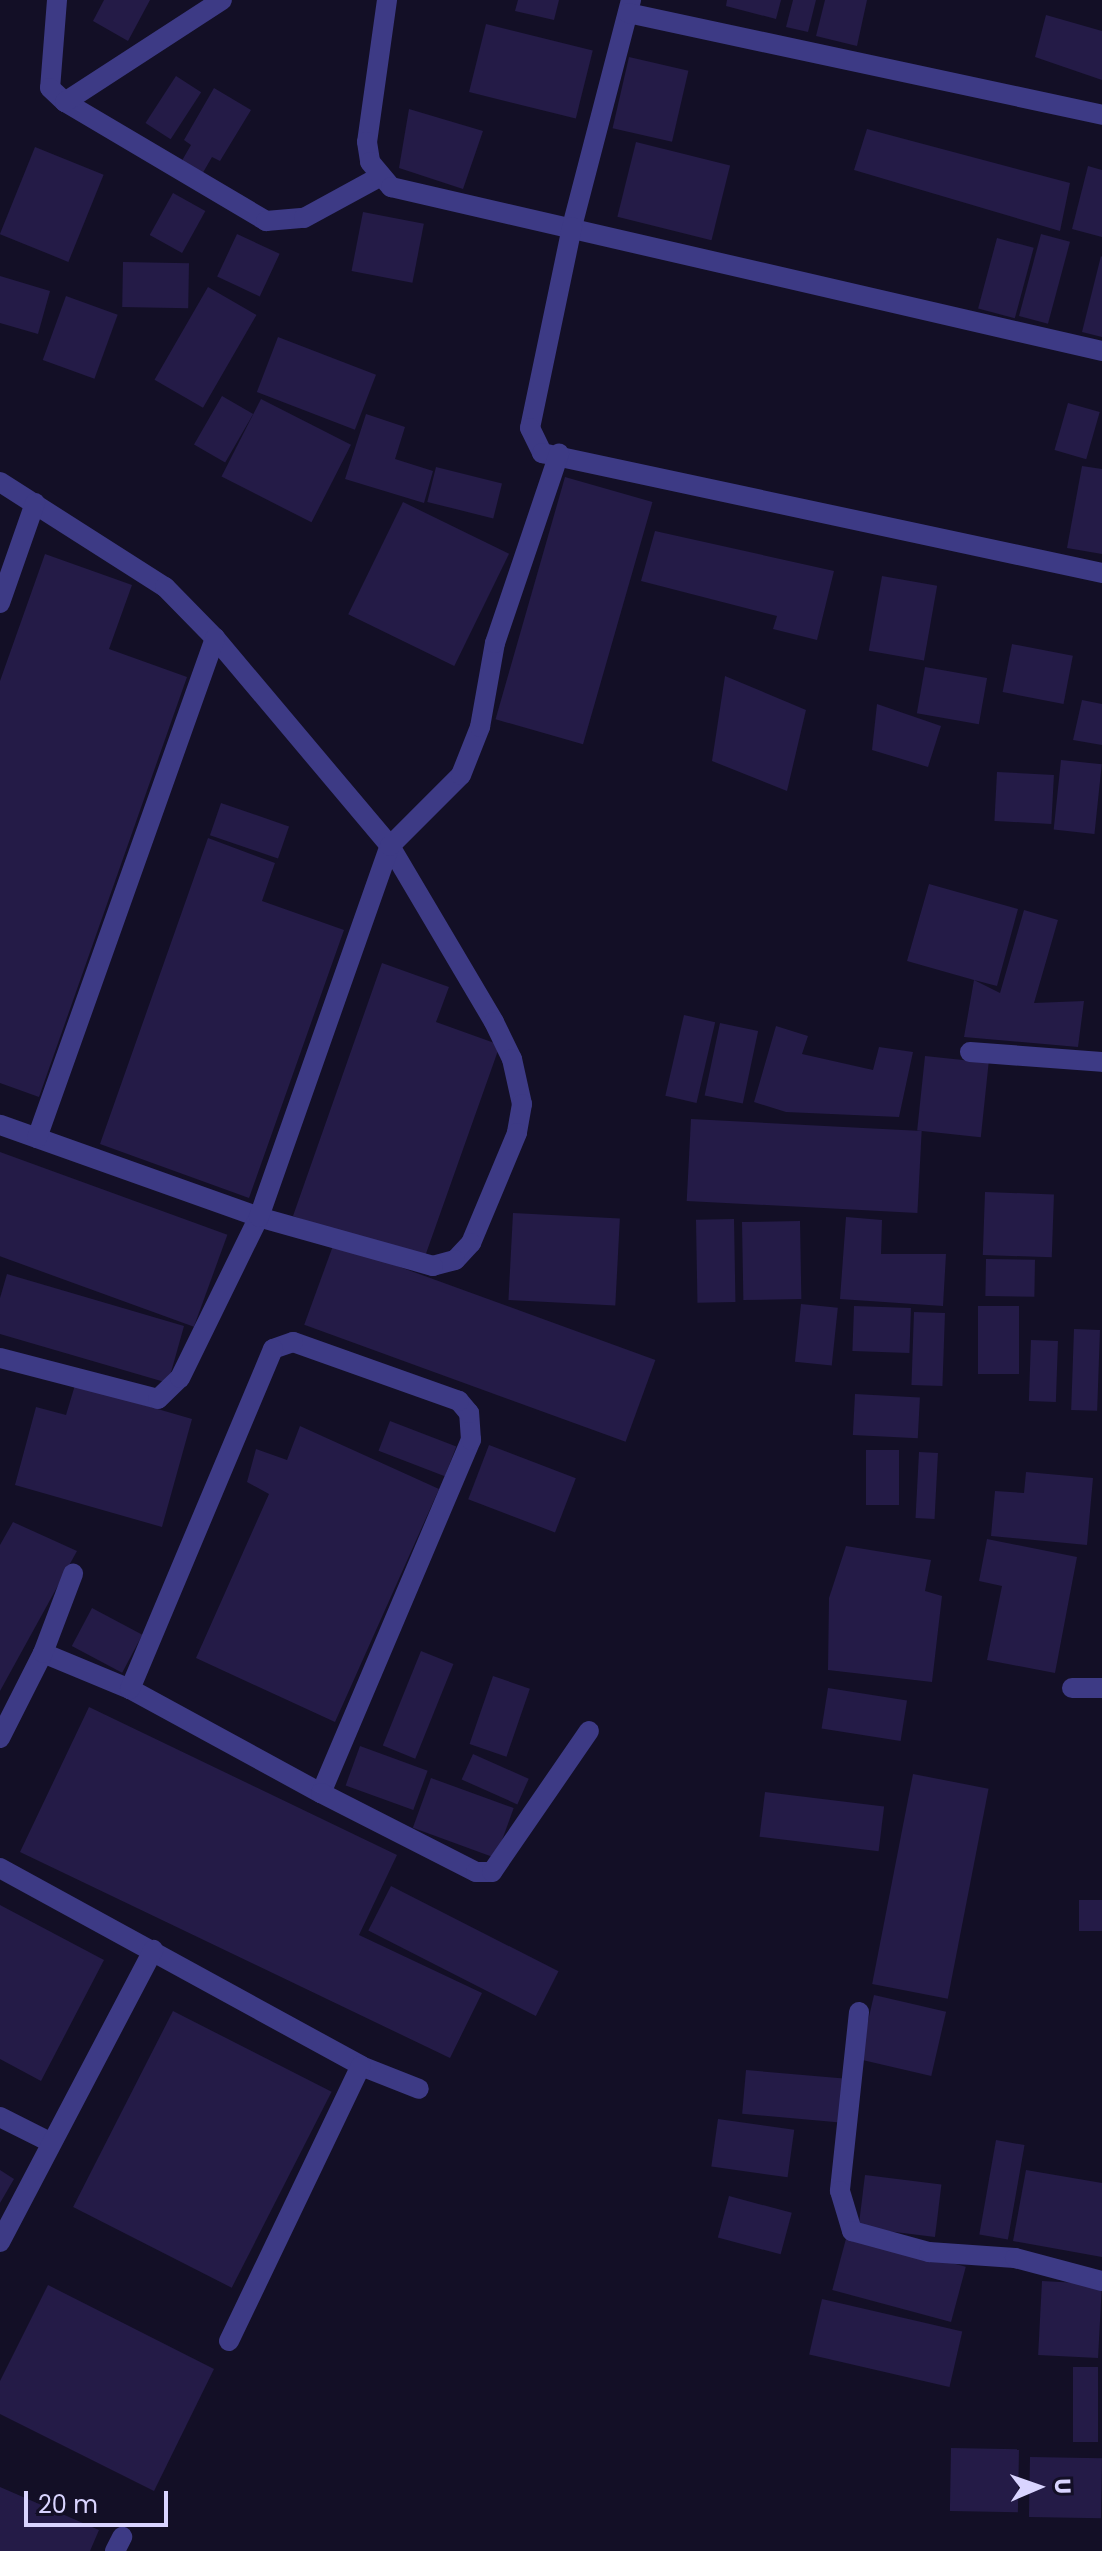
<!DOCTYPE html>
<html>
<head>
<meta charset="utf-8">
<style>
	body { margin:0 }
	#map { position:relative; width:1102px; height:2551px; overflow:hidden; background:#130f26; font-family:Poppins,sans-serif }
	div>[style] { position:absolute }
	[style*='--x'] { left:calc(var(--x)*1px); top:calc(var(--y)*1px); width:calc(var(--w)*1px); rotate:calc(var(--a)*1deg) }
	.building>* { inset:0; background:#241b47; transform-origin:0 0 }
	.street>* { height:20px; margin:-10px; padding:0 10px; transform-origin:10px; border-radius:10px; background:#3d3a85 }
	span { translate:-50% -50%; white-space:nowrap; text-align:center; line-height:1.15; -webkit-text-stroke:6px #130f26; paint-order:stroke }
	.north { position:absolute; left:998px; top:2447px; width:80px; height:80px; -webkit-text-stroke:6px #130f26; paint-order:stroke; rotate:88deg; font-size:22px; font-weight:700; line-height:32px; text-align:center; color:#d9d4ff }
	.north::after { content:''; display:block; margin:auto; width:28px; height:36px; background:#d9d4ff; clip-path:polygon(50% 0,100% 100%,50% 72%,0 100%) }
	.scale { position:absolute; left:24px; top:2491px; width:144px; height:36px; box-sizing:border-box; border:4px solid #d9d4ff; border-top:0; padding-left:10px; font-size:24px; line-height:28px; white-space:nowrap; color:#d9d4ff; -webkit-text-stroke:6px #130f26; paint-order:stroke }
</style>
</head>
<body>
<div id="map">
	<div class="building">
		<i style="clip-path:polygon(104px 0,150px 0,128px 41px,93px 21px)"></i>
		<i style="clip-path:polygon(518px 0,559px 0,554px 20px,515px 11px)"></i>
		<i style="clip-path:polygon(727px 0,781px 0,776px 19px,726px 6px)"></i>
		<i style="clip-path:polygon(793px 0,816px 0,808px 32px,786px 27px)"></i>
		<i style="clip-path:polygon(825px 0,867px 0,857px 46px,816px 36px)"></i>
		<i style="clip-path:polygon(1046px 15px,1102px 31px,1102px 80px,1035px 57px)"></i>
		<i style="left:486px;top:24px;width:110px;height:70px;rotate:14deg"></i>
		<i style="left:629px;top:57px;width:61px;height:73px;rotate:13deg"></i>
		<i style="left:176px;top:76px;width:30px;height:56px;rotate:33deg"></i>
		<i style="clip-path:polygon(214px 88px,251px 110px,220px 161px,212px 157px,201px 176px,180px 164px,191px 145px,184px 140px)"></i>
		<i style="clip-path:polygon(409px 109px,483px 131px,463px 189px,399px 168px)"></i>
		<i style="clip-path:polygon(867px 129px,1070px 183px,1060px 231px,854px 170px)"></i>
		<i style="left:636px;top:142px;width:97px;height:77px;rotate:14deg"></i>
		<i style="left:35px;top:147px;width:74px;height:94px;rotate:22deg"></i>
		<i style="clip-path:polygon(1088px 166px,1102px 170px,1102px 237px,1072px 229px)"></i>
		<i style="left:173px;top:193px;width:37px;height:48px;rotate:29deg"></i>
		<i style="left:363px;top:212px;width:62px;height:60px;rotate:11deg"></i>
		<i style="left:237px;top:234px;width:47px;height:47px;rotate:25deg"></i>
		<i style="left:1041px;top:234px;width:30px;height:85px;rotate:15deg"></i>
		<i style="left:997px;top:238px;width:38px;height:73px;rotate:15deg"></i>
		<i style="clip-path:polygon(1101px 256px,1102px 257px,1102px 337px,1082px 332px)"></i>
		<i style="left:123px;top:262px;width:66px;height:45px;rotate:1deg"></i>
		<i style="clip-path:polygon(0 276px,50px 291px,38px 334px,0 323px)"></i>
		<i style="left:208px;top:287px;width:56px;height:107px;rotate:30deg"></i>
		<i style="left:66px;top:296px;width:55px;height:68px;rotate:20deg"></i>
		<i style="left:278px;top:337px;width:105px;height:59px;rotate:21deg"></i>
		<i style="left:222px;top:396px;width:36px;height:56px;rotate:30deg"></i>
		<i style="left:261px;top:399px;width:101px;height:87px;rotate:27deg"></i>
		<i style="left:1068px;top:403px;width:33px;height:49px;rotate:16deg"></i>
		<i style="clip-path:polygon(366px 414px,405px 427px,395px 459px,433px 471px,424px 503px,345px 479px)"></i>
		<i style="clip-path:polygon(1082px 466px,1102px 469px,1102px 554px,1067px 548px)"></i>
		<i style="left:436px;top:467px;width:68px;height:36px;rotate:14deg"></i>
		<i style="left:565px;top:477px;width:91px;height:252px;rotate:16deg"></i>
		<i style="left:403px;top:502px;width:118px;height:125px;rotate:26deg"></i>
		<i style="clip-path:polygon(655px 531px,834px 571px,817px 640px,773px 629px,777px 616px,641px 581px)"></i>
		<i style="clip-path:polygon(45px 554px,132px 585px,109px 649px,187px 677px,39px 1097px,0 1083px,0 681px)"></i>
		<i style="left:882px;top:576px;width:56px;height:76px;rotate:10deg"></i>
		<i style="left:1012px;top:644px;width:62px;height:49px;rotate:11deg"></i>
		<i style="left:925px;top:667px;width:63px;height:47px;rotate:10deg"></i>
		<i style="clip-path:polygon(725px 676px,806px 710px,787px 791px,712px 761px)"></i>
		<i style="clip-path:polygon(1082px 700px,1102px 704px,1102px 745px,1073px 740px)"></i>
		<i style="clip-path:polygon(877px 704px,941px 726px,928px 767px,872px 750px)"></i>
		<i style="left:1061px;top:760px;width:41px;height:70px;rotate:6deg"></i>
		<i style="left:997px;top:772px;width:57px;height:49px;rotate:3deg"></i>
		<i style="left:221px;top:803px;width:72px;height:34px;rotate:19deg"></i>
		<i style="clip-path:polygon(208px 838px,275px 863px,262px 901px,344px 930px,249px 1198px,100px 1144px)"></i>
		<i style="clip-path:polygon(929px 884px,1018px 909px,997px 986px,974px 980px,1000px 993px,1024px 910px,1058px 920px,1034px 1003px,1084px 1001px,1078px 1047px,964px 1037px,974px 980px,907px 961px)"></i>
		<i style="clip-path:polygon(382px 963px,449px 987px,436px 1022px,500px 1045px,423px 1262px,293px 1216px)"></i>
		<i style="left:684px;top:1015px;width:32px;height:83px;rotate:13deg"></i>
		<i style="left:720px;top:1023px;width:39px;height:74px;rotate:12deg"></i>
		<i style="clip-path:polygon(776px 1026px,808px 1036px,802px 1054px,873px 1070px,879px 1047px,913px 1052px,899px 1117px,786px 1112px,754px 1102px)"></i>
		<i style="left:925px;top:1056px;width:64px;height:75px;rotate:6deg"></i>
		<i style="left:691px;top:1119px;width:231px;height:82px;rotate:3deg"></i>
		<i style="left:0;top:1152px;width:242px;height:98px;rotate:20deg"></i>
		<i style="left:985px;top:1192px;width:69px;height:63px;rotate:2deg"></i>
		<i style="left:513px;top:1213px;width:107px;height:87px;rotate:3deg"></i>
		<i style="clip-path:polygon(846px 1217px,882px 1220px,881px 1254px,946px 1254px,943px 1306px,840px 1299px)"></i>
		<i style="left:734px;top:1219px;width:83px;height:38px;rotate:89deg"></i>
		<i style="left:800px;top:1221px;width:78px;height:58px;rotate:89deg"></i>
		<i style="left:334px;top:1243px;width:342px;height:87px;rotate:20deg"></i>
		<i style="left:986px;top:1259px;width:49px;height:37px;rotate:1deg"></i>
		<i style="clip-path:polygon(7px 1274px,184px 1326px,168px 1383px,0 1334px,0 1298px)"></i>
		<i style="left:801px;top:1304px;width:37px;height:58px;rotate:6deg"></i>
		<i style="left:854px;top:1306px;width:57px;height:45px;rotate:2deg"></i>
		<i style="left:978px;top:1306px;width:41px;height:68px"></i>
		<i style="left:914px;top:1312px;width:31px;height:73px;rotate:2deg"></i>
		<i style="left:1074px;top:1329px;width:26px;height:81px;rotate:2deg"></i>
		<i style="left:1031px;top:1340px;width:27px;height:61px;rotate:2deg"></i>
		<i style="clip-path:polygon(75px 1385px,192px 1419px,162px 1527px,15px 1485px,36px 1407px,66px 1415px)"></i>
		<i style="left:855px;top:1394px;width:65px;height:41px;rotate:3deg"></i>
		<i style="left:390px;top:1421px;width:71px;height:32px;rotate:21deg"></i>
		<i style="clip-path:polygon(300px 1426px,439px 1489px,335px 1722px,196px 1658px,269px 1494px,247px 1482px,256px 1449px,287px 1460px)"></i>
		<i style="left:489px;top:1445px;width:93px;height:58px;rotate:21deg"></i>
		<i style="left:866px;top:1450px;width:33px;height:55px"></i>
		<i style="left:919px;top:1452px;width:19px;height:66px;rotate:3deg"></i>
		<i style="clip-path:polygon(1026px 1472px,1093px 1478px,1087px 1545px,991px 1536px,995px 1491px,1024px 1493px)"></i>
		<i style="clip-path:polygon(13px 1522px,77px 1551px,0 1691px,0 1545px)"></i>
		<i style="clip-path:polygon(987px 1539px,1077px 1557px,1055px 1673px,987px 1660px,1002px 1586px,979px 1581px)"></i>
		<i style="clip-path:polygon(846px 1546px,931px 1560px,925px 1591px,942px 1596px,932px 1682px,828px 1670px,829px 1598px)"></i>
		<i style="left:92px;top:1608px;width:57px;height:43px;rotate:28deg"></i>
		<i style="left:421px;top:1651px;width:35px;height:102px;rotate:22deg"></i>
		<i style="left:493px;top:1676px;width:39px;height:72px;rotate:19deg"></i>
		<i style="left:828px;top:1688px;width:80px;height:41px;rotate:9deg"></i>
		<i style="clip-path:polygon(89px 1707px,397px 1855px,359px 1935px,482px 1993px,450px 2058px,20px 1852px)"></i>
		<i style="left:360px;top:1746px;width:72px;height:42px;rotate:20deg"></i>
		<i style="left:473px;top:1754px;width:61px;height:28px;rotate:24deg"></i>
		<i style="left:913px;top:1774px;width:77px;height:214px;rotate:11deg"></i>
		<i style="left:431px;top:1778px;width:88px;height:53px;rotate:20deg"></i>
		<i style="left:765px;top:1792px;width:120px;height:45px;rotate:7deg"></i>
		<i style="left:391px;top:1886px;width:188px;height:50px;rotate:27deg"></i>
		<i style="left:1079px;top:1900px;width:23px;height:31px"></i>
		<i style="clip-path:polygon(0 1905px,104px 1960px,41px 2081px,0 2059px)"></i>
		<i style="left:874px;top:1995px;width:74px;height:66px;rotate:13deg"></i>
		<i style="left:173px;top:2011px;width:178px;height:220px;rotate:27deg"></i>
		<i style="left:746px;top:2070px;width:101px;height:44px;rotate:5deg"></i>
		<i style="left:718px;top:2119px;width:77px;height:48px;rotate:8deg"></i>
		<i style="left:996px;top:2140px;width:29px;height:96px;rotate:10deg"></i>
		<i style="clip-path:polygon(0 2170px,14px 2179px,0 2203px)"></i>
		<i style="clip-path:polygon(1026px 2170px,1102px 2183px,1102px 2257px,1013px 2241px)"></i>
		<i style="left:865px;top:2175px;width:77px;height:53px;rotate:7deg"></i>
		<i style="left:729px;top:2196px;width:65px;height:43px;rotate:15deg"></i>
		<i style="left:847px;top:2235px;width:123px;height:57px;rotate:15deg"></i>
		<i style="left:1042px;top:2281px;width:60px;height:74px;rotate:3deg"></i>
		<i style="clip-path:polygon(48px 2285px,214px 2369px,154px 2491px,0 2414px,0 2381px)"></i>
		<i style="left:822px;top:2299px;width:144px;height:57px;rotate:13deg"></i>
		<i style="left:1073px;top:2367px;width:25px;height:75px"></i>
		<i style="left:951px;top:2448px;width:68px;height:63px;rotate:1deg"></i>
		<i style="left:1030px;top:2457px;width:72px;height:60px;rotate:1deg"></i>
		<i style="clip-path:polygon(0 2487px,99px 2530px,90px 2551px,0 2551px)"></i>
	</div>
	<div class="street">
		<i style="--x:57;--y:0;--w:88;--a:94.5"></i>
		<i style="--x:50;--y:88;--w:21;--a:43"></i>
		<i style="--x:65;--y:102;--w:234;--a:30.6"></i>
		<i style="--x:266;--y:221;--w:38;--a:-5"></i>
		<i style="--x:304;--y:218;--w:88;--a:-28.6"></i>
		<i style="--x:387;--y:0;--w:143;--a:98"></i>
		<i style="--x:367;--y:142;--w:20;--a:81"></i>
		<i style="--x:370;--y:162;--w:33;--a:50"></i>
		<i style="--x:391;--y:187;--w:730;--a:12.99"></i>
		<i style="--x:631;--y:0;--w:235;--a:104.6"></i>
		<i style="--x:572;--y:227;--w:205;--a:101.8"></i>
		<i style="--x:530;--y:428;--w:28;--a:64"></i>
		<i style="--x:542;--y:453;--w:573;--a:12.09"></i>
		<i style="--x:628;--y:13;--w:485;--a:12.1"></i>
		<i style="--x:65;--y:102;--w:187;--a:-33"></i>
		<i style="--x:0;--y:482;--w:196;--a:32.5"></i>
		<i style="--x:165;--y:587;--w:71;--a:45.6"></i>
		<i style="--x:215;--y:638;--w:272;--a:49.9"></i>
		<i style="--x:390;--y:846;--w:204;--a:59.4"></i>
		<i style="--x:494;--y:1022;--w:41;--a:64.1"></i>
		<i style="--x:512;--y:1059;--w:46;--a:77.5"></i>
		<i style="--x:522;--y:1104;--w:29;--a:100"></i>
		<i style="--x:517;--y:1133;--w:119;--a:112.7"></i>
		<i style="--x:471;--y:1243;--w:23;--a:133"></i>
		<i style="--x:455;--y:1260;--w:23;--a:165"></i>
		<i style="--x:433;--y:1266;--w:181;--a:-164.3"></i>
		<i style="--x:259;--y:1217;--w:275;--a:-160.4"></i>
		<i style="--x:0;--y:603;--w:106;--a:-70.7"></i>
		<i style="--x:970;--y:1052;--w:132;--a:4.3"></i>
		<i style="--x:37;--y:1138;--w:531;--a:-70.4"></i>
		<i style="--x:0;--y:1358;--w:163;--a:14.5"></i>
		<i style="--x:158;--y:1399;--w:30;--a:-44"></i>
		<i style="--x:180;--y:1378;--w:179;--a:-63.9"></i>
		<i style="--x:259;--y:1217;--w:393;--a:-70.6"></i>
		<i style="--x:390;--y:846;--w:100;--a:-45"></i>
		<i style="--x:461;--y:775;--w:52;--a:-68.4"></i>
		<i style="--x:480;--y:727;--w:85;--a:-79.9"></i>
		<i style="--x:495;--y:643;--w:200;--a:-71.3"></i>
		<i style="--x:43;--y:1653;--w:94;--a:22.5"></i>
		<i style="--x:130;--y:1689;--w:217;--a:28.6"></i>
		<i style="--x:321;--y:1793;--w:384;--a:-67"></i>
		<i style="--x:471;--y:1440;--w:27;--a:-94"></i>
		<i style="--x:469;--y:1413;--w:16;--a:-130"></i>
		<i style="--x:459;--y:1401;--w:176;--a:-160.4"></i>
		<i style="--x:293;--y:1342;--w:21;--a:161"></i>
		<i style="--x:273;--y:1349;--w:369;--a:112.8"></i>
		<i style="--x:1072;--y:1688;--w:30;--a:0"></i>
		<i style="--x:0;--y:1738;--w:95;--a:-63.2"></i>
		<i style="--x:43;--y:1653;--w:85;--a:-69.2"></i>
		<i style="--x:321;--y:1793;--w:174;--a:27"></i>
		<i style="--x:476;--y:1872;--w:16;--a:0"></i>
		<i style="--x:492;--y:1872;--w:171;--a:-55.5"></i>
		<i style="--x:0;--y:1868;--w:412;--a:28.7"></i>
		<i style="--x:361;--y:2066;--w:62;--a:21.6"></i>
		<i style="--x:859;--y:2012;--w:180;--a:96.1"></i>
		<i style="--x:840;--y:2191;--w:42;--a:73.3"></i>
		<i style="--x:852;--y:2231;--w:80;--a:15.3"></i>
		<i style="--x:929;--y:2252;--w:86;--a:4"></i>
		<i style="--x:1015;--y:2258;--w:90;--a:14.8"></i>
		<i style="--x:0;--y:2117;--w:56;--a:26.6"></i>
		<i style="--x:0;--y:2242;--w:330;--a:-62.3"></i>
		<i style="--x:229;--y:2341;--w:305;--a:-64.4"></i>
		<i style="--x:115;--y:2551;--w:16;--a:-63"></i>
	</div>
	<div class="north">U</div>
	<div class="scale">20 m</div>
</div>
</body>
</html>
